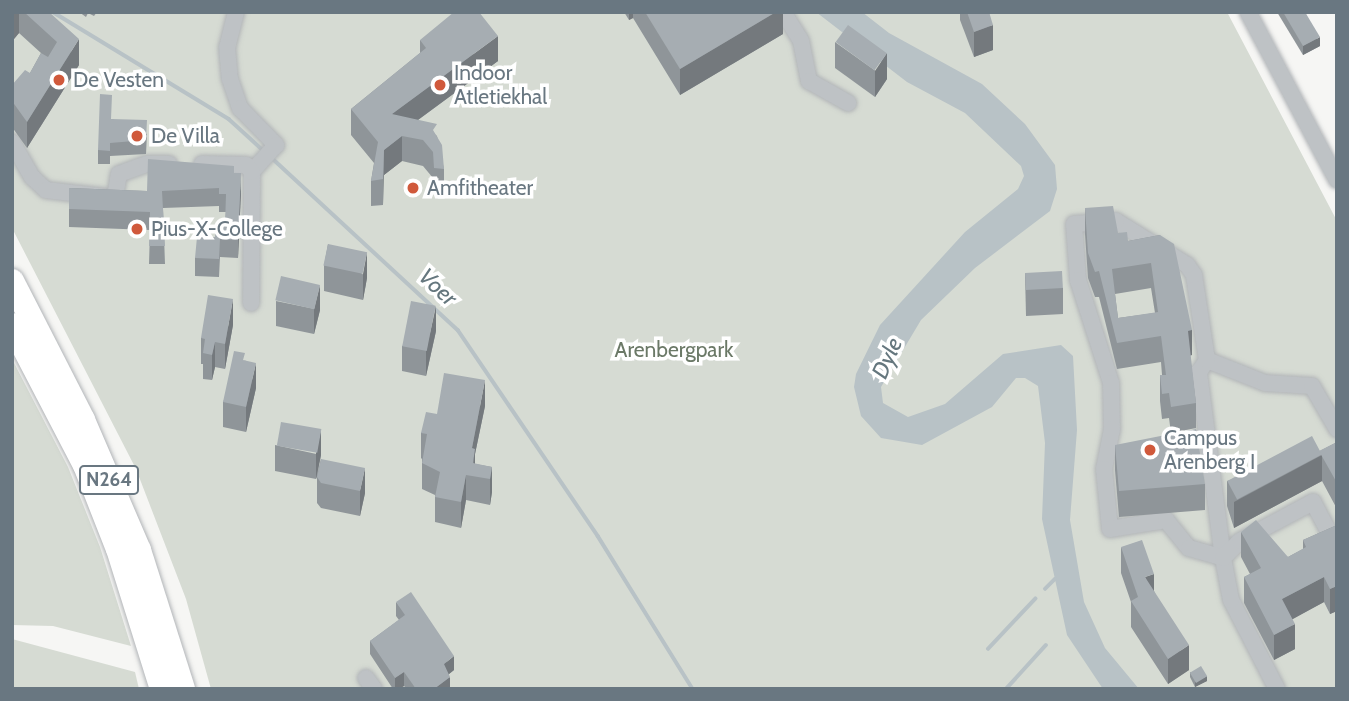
<!DOCTYPE html>
<html>
<head>
<meta charset="utf-8">
<style>
	body { margin:0 }
	#map { position:relative; width:1349px; height:701px; overflow:hidden; background:#f6f6f4; font-family:Cabin,sans-serif }
	div>[style] { position:absolute }
	[style*='--x'] { left:calc(var(--x)*1px); top:calc(var(--y)*1px); width:calc(var(--w)*1px); rotate:calc(var(--a)*1deg) }
	.green>* { inset:0; background:#d6dbd3 }
	.water>* { inset:0; background:#b8c2c6 }
	.stream>* { height:3.5px; margin:-1.75px; padding:0 1.75px; transform-origin:1.75px; border-radius:1.75px; background:#b8c2c6 }
	.roads { filter:drop-shadow(0 0 2px #b2b5b8) drop-shadow(0 0 2px #b2b5b8) }
	.minor>* { height:16px; margin:-8px; padding:0 8px; transform-origin:8px; border-radius:8px; background:#bec2c5 }
	.trunk>* { height:24px; margin:-12px; padding:0 12px; transform-origin:12px; border-radius:12px; background:#fff }
	.wall>* { inset:0; background:#8f9599 }
	.shaded-wall>* { inset:0; background:#74797d; transform-origin:0 0 }
	.building>* { inset:0; background:#a6adb2; transform-origin:0 0 }
	.dots>* { width:19px; height:19px; translate:-50% -50%; box-sizing:border-box; border:4px solid #fff; border-radius:50% }
	span { translate:-50% -50%; white-space:nowrap; text-align:center; line-height:1.15; -webkit-text-stroke:7px #fff; paint-order:stroke }
	.shield-label span { padding:2px 5px; background:#fff; border:2px solid; border-radius:5px; -webkit-text-stroke-width:0 }
	.shield-label { font-size:19px; color:#697781; font-weight:700 }
	.poi-label { font-size:21px; color:#697781 }
	.left { translate:0 -50%; text-align:left }
	.park-label { font-size:21px; color:#6b7967 }
	.water-label { font-size:23px; color:#65777e; font-style:italic }
	.frame { position:absolute; inset:0; border:14px solid #697781; pointer-events:none }
</style>
</head>
<body>
<div id="map">
	<div class="green">
		<i style="clip-path:polygon(12px 12px,1227px 12px,1337px 221px,1337px 689px,211px 689px,186px 599px,136px 469px,12px 228px)"></i>
		<i style="clip-path:polygon(12px 359px,68px 467px,100px 547px,131px 646px,53px 626px,12px 625px)"></i>
		<i style="clip-path:polygon(12px 639px,135px 672px,139px 689px,12px 689px)"></i>
	</div>
	<div class="water">
		<i style="clip-path:polygon(816px 12px,862px 12px,889px 33px,982px 84px,1025px 124px,1055px 165px,1057px 189px,1050px 211px,975px 268px,921px 320px,881px 387px,883px 403px,908px 417px,945px 404px,1003px 354px,1061px 345px,1073px 356px,1077px 430px,1070px 520px,1084px 602px,1105px 648px,1139px 689px,1103px 689px,1067px 635px,1042px 519px,1045px 443px,1038px 386px,1025px 378px,1016px 378px,992px 407px,922px 445px,881px 438px,861px 416px,854px 387px,856px 374px,880px 325px,965px 232px,1018px 189px,1024px 176px,1021px 166px,965px 113px,907px 82px)"></i>
	</div>
	<div class="stream">
		<i style="--x:53;--y:12;--w:206;--a:31.3"></i>
		<i style="--x:229;--y:119;--w:49;--a:42.5"></i>
		<i style="--x:271;--y:157;--w:255;--a:42.8"></i>
		<i style="--x:458;--y:330;--w:249;--a:55.8"></i>
		<i style="--x:598;--y:536;--w:180;--a:58.2"></i>
		<i style="--x:1045;--y:589;--w:14;--a:-45"></i>
		<i style="--x:988;--y:649;--w:69;--a:-46.8"></i>
		<i style="--x:1006;--y:689;--w:59;--a:-47.7"></i>
	</div>
	<div class="roads">
		<div class="minor">
			<i style="--x:236;--y:12;--w:36;--a:104"></i>
			<i style="--x:227;--y:47;--w:32;--a:85"></i>
			<i style="--x:230;--y:79;--w:31;--a:71"></i>
			<i style="--x:240;--y:108;--w:52;--a:45.8"></i>
			<i style="--x:276;--y:145;--w:36;--a:132"></i>
			<i style="--x:252;--y:172;--w:131;--a:90.4"></i>
			<i style="--x:783;--y:12;--w:34;--a:58"></i>
			<i style="--x:801;--y:41;--w:41;--a:78.7"></i>
			<i style="--x:809;--y:81;--w:45;--a:29.4"></i>
			<i style="--x:1248;--y:12;--w:190;--a:62.1"></i>
			<i style="--x:12;--y:142;--w:40;--a:60.3"></i>
			<i style="--x:32;--y:177;--w:19;--a:43"></i>
			<i style="--x:46;--y:190;--w:69;--a:6.6"></i>
			<i style="--x:115;--y:198;--w:24;--a:-81"></i>
			<i style="--x:119;--y:174;--w:30;--a:-20"></i>
			<i style="--x:147;--y:164;--w:22;--a:0"></i>
			<i style="--x:202;--y:164;--w:44;--a:1.3"></i>
			<i style="--x:246;--y:165;--w:9;--a:49"></i>
			<i style="--x:1207;--y:360;--w:62;--a:21.6"></i>
			<i style="--x:1265;--y:383;--w:47;--a:3.7"></i>
			<i style="--x:1312;--y:386;--w:50;--a:59.8"></i>
			<i style="--x:366;--y:678;--w:14;--a:54"></i>
			<i style="--x:1277;--y:689;--w:100;--a:-117.3"></i>
			<i style="--x:1231;--y:600;--w:43;--a:-100.8"></i>
			<i style="--x:1223;--y:558;--w:188;--a:-97.4"></i>
			<i style="--x:1199;--y:372;--w:14;--a:-56"></i>
			<i style="--x:1207;--y:360;--w:86;--a:-98.7"></i>
			<i style="--x:1194;--y:275;--w:12;--a:-125"></i>
			<i style="--x:1187;--y:265;--w:84;--a:-148.2"></i>
			<i style="--x:1116;--y:221;--w:42;--a:175.9"></i>
			<i style="--x:1074;--y:224;--w:56;--a:85.9"></i>
			<i style="--x:1078;--y:280;--w:108;--a:72.2"></i>
			<i style="--x:1111;--y:383;--w:46;--a:88.8"></i>
			<i style="--x:1112;--y:429;--w:41;--a:101.3"></i>
			<i style="--x:1104;--y:469;--w:60;--a:84.3"></i>
			<i style="--x:1110;--y:529;--w:57;--a:-9.1"></i>
			<i style="--x:1166;--y:520;--w:36;--a:51"></i>
			<i style="--x:1189;--y:548;--w:35;--a:16"></i>
			<i style="--x:1223;--y:558;--w:24;--a:-45"></i>
			<i style="--x:1240;--y:541;--w:83;--a:-28.1"></i>
			<i style="--x:1313;--y:502;--w:41;--a:62.2"></i>
			<i style="--x:1332;--y:538;--w:9;--a:148"></i>
		</div>
		<div class="trunk">
			<i style="--x:12;--y:281;--w:156;--a:62.9"></i>
			<i style="--x:83;--y:420;--w:142;--a:66.7"></i>
			<i style="--x:139;--y:550;--w:146;--a:72.4"></i>
			<i style="--x:12;--y:325;--w:158;--a:62.5"></i>
			<i style="--x:85;--y:465;--w:90;--a:68.6"></i>
			<i style="--x:118;--y:549;--w:147;--a:72.6"></i>
		</div>
	</div>
	<div class="wall">
		<i style="clip-path:polygon(12px 12px,49px 12px,79px 65px,27px 148px,12px 127px,12px 85px,30px 73px,41px 53px,19px 33px,14px 39px,12px 38px)"></i>
		<i style="clip-path:polygon(79px 12px,97px 12px,94px 16px,88px 13px,86px 17px)"></i>
		<i style="clip-path:polygon(624px 12px,783px 12px,783px 34px,680px 95px,633px 18px,629px 20px)"></i>
		<i style="clip-path:polygon(960px 12px,989px 12px,993px 50px,974px 57px,960px 20px)"></i>
		<i style="clip-path:polygon(1277px 12px,1305px 12px,1320px 46px,1303px 55px)"></i>
		<i style="clip-path:polygon(420px 40px,498px 61px,418px 120px,437px 136px,444px 169px,444px 195px,434px 194px,433px 178px,423px 166px,402px 161px,384px 175px,383px 205px,371px 206px,371px 181px,374px 163px,351px 135px,351px 109px,420px 53px)"></i>
		<i style="clip-path:polygon(835px 42px,887px 79px,875px 97px,835px 68px)"></i>
		<i style="clip-path:polygon(112px 119px,147px 134px,146px 154px,110px 156px,110px 164px,98px 164px,98px 150px)"></i>
		<i style="clip-path:polygon(234px 173px,241px 191px,238px 258px,220px 257px,219px 277px,195px 276px,195px 258px,215px 237px,225px 225px,226px 212px,219px 212px,219px 206px,163px 208px,165px 264px,149px 264px,150px 230px,69px 227px,69px 188px,147px 191px)"></i>
		<i style="clip-path:polygon(evenodd,1085px 208px,1128px 241px,1160px 235px,1192px 355px,1190px 356px,1196px 403px,1196px 428px,1171px 433px,1169px 418px,1162px 419px,1160px 401px,1160px 375px,1162px 375px,1161px 362px,1117px 369px,1099px 297px,1095px 297px,1088px 278px,1085px 234px,1085px 208px,1151px 288px,1155px 313px,1118px 318px,1115px 294px,1151px 288px)"></i>
		<i style="clip-path:polygon(328px 244px,367px 278px,363px 300px,324px 291px,324px 266px)"></i>
		<i style="clip-path:polygon(1025px 273px,1063px 288px,1063px 314px,1026px 316px)"></i>
		<i style="clip-path:polygon(276px 301px,320px 310px,314px 334px,276px 326px)"></i>
		<i style="clip-path:polygon(233px 325px,225px 369px,215px 367px,212px 380px,203px 379px,203px 364px,201px 364px,201px 338px)"></i>
		<i style="clip-path:polygon(436px 331px,426px 376px,402px 371px,402px 346px)"></i>
		<i style="clip-path:polygon(245px 360px,256px 388px,246px 432px,223px 427px,223px 402px)"></i>
		<i style="clip-path:polygon(485px 406px,475px 454px,475px 464px,492px 467px,492px 492px,490px 505px,466px 500px,461px 528px,435px 522px,435px 495px,422px 489px,422px 459px,421px 458px,421px 433px,437px 414px)"></i>
		<i style="clip-path:polygon(1337px 442px,1337px 509px,1322px 481px,1234px 528px,1227px 506px,1227px 481px,1320px 451px)"></i>
		<i style="clip-path:polygon(275px 445px,321px 455px,317px 476px,321px 459px,365px 493px,360px 516px,321px 508px,317px 503px,317px 477px,316px 479px,275px 471px)"></i>
		<i style="clip-path:polygon(1115px 445px,1205px 484px,1205px 510px,1119px 517px,1115px 470px)"></i>
		<i style="clip-path:polygon(1337px 525px,1337px 611px,1330px 614px,1324px 602px,1292px 619px,1295px 649px,1274px 660px,1244px 603px,1244px 577px,1250px 574px,1241px 557px,1241px 532px,1288px 557px,1303px 549px,1303px 540px)"></i>
		<i style="clip-path:polygon(1121px 547px,1154px 591px,1189px 670px,1168px 684px,1131px 627px,1131px 602px,1121px 573px)"></i>
		<i style="clip-path:polygon(396px 602px,454px 670px,449px 674px,450px 689px,407px 689px,404px 686px,399px 689px,393px 689px,370px 654px,370px 641px,399px 620px,396px 616px)"></i>
		<i style="clip-path:polygon(1190px 672px,1207px 681px,1195px 687px,1190px 677px)"></i>
	</div>
	<div class="shaded-wall">
		<i style="clip-path:polygon(15px 12px,19px 12px,19px 33px,14px 39px,14px 13px)"></i>
		<i style="clip-path:polygon(629px 12px,633px 12px,633px 18px,629px 20px)"></i>
		<i style="clip-path:polygon(776px 12px,783px 12px,783px 34px,680px 95px,680px 69px)"></i>
		<i style="clip-path:polygon(993px 25px,993px 50px,974px 57px,974px 32px)"></i>
		<i style="clip-path:polygon(498px 36px,498px 61px,392px 139px,392px 114px)"></i>
		<i style="clip-path:polygon(1320px 37px,1320px 46px,1303px 55px,1303px 46px)"></i>
		<i style="clip-path:polygon(79px 39px,79px 65px,27px 148px,27px 122px)"></i>
		<i style="clip-path:polygon(887px 53px,887px 79px,875px 97px,875px 71px)"></i>
		<i style="clip-path:polygon(402px 136px,402px 161px,384px 175px,383px 205px,384px 150px)"></i>
		<i style="clip-path:polygon(241px 173px,241px 191px,238px 258px,238px 240px)"></i>
		<i style="clip-path:polygon(367px 252px,367px 278px,363px 300px,363px 274px)"></i>
		<i style="clip-path:polygon(320px 285px,320px 310px,314px 334px,314px 309px)"></i>
		<i style="clip-path:polygon(233px 299px,233px 325px,225px 369px,225px 344px)"></i>
		<i style="clip-path:polygon(436px 306px,436px 331px,426px 376px,426px 351px)"></i>
		<i style="left:1192px;top:330px;width:25px;height:4px;rotate:90deg"></i>
		<i style="clip-path:polygon(215px 342px,215px 367px,212px 380px,212px 355px)"></i>
		<i style="clip-path:polygon(256px 363px,256px 388px,246px 432px,246px 407px)"></i>
		<i style="clip-path:polygon(485px 380px,485px 406px,475px 454px,475px 476px,472px 448px)"></i>
		<i style="clip-path:polygon(321px 429px,321px 455px,316px 479px,316px 453px)"></i>
		<i style="clip-path:polygon(1322px 455px,1322px 481px,1234px 528px,1234px 502px)"></i>
		<i style="clip-path:polygon(492px 467px,492px 492px,490px 505px,490px 479px)"></i>
		<i style="clip-path:polygon(365px 468px,365px 493px,360px 516px,360px 491px)"></i>
		<i style="clip-path:polygon(466px 475px,466px 500px,461px 528px,461px 502px)"></i>
		<i style="clip-path:polygon(1154px 574px,1154px 600px,1145px 577px)"></i>
		<i style="clip-path:polygon(1324px 577px,1324px 602px,1282px 625px,1282px 599px)"></i>
		<i style="clip-path:polygon(1337px 586px,1337px 611px,1330px 614px,1330px 589px)"></i>
		<i style="clip-path:polygon(1295px 624px,1295px 649px,1274px 660px,1274px 635px)"></i>
		<i style="clip-path:polygon(1189px 645px,1189px 670px,1168px 684px,1168px 659px)"></i>
		<i style="clip-path:polygon(454px 656px,454px 670px,444px 678px,444px 664px)"></i>
		<i style="clip-path:polygon(404px 672px,404px 686px,399px 689px,395px 689px,395px 678px)"></i>
		<i style="clip-path:polygon(1207px 676px,1207px 681px,1195px 687px,1195px 682px)"></i>
		<i style="clip-path:polygon(450px 677px,450px 689px,434px 689px)"></i>
	</div>
	<div class="building">
		<i style="clip-path:polygon(24px 12px,49px 12px,79px 39px,27px 122px,12px 101px,12px 85px,25px 70px,30px 73px,41px 53px,48px 57px,57px 42px)"></i>
		<i style="clip-path:polygon(454px 12px,479px 12px,498px 36px,392px 114px,437px 124px,433px 130px,442px 145px,444px 169px,434px 168px,433px 152px,423px 140px,402px 136px,384px 150px,383px 179px,371px 181px,378px 142px,351px 109px,426px 48px,420px 40px)"></i>
		<i style="clip-path:polygon(645px 12px,776px 12px,680px 69px)"></i>
		<i style="clip-path:polygon(967px 12px,989px 12px,993px 25px,974px 32px)"></i>
		<i style="clip-path:polygon(1283px 12px,1305px 12px,1320px 37px,1303px 46px)"></i>
		<i style="left:848px;top:25px;width:48px;height:21px;rotate:36deg"></i>
		<i style="clip-path:polygon(100px 94px,112px 95px,111px 119px,147px 120px,146px 140px,110px 143px,110px 151px,98px 150px)"></i>
		<i style="clip-path:polygon(148px 159px,234px 166px,234px 173px,241px 173px,238px 240px,220px 239px,219px 259px,195px 258px,197px 237px,215px 237px,216px 225px,225px 225px,226px 194px,219px 194px,219px 188px,162px 191px,165px 246px,149px 246px,150px 212px,69px 209px,69px 188px,147px 191px)"></i>
		<i style="clip-path:polygon(evenodd,1113px 206px,1118px 233px,1127px 232px,1128px 241px,1160px 235px,1174px 244px,1192px 330px,1188px 331px,1196px 403px,1171px 407px,1169px 393px,1162px 394px,1160px 375px,1166px 375px,1161px 336px,1117px 343px,1099px 271px,1095px 272px,1088px 253px,1085px 208px,1113px 206px,1151px 263px,1158px 312px,1118px 318px,1112px 269px,1151px 263px)"></i>
		<i style="left:328px;top:244px;width:40px;height:22px;rotate:12deg"></i>
		<i style="left:1062px;top:271px;width:17px;height:37px;rotate:87deg"></i>
		<i style="left:281px;top:276px;width:40px;height:25px;rotate:13deg"></i>
		<i style="clip-path:polygon(208px 295px,233px 299px,225px 344px,215px 342px,212px 355px,203px 353px,205px 339px,201px 338px)"></i>
		<i style="left:411px;top:301px;width:25px;height:46px;rotate:11deg"></i>
		<i style="clip-path:polygon(234px 351px,245px 353px,243px 360px,256px 363px,246px 407px,223px 402px)"></i>
		<i style="clip-path:polygon(444px 373px,485px 380px,472px 448px,475px 449px,473px 463px,492px 467px,490px 479px,466px 475px,461px 502px,435px 497px,440px 472px,422px 463px,427px 434px,421px 433px,426px 412px,437px 414px)"></i>
		<i style="left:281px;top:422px;width:41px;height:24px;rotate:10deg"></i>
		<i style="clip-path:polygon(1196px 429px,1205px 484px,1119px 491px,1115px 445px)"></i>
		<i style="left:1312px;top:436px;width:21px;height:96px;rotate:62deg"></i>
		<i style="clip-path:polygon(1337px 442px,1337px 483px,1319px 451px)"></i>
		<i style="clip-path:polygon(321px 459px,365px 468px,360px 491px,321px 483px,317px 477px)"></i>
		<i style="clip-path:polygon(1256px 520px,1288px 557px,1306px 547px,1303px 540px,1337px 525px,1337px 586px,1330px 589px,1324px 577px,1282px 599px,1295px 624px,1274px 635px,1244px 577px,1261px 568px,1241px 532px)"></i>
		<i style="clip-path:polygon(1142px 540px,1154px 574px,1145px 577px,1189px 645px,1168px 659px,1131px 601px,1138px 597px,1121px 547px)"></i>
		<i style="clip-path:polygon(411px 592px,454px 656px,444px 664px,450px 677px,434px 689px,416px 689px,404px 672px,395px 678px,370px 641px,405px 615px,396px 602px)"></i>
		<i style="left:1201px;top:666px;width:12px;height:13px;rotate:59deg"></i>
	</div>
	<div class="dots">
		<i style="left:59px;top:80px;background:#d0593b"></i>
		<i style="left:440px;top:85px;background:#d0593b"></i>
		<i style="left:137px;top:136px;background:#d0593b"></i>
		<i style="left:413px;top:188px;background:#d0593b"></i>
		<i style="left:137px;top:229px;background:#d0593b"></i>
		<i style="left:1150px;top:450px;background:#d0593b"></i>
	</div>
	<div class="shield-label">
		<span style="left:109px;top:480px">N264</span>
	</div>
	<div class="poi-label">
		<span class="left" style="left:454px;top:85px">Indoor<br>Atletiekhal</span>
		<span class="left" style="left:73px;top:80px">De Vesten</span>
		<span class="left" style="left:151px;top:136px">De Villa</span>
		<span class="left" style="left:427px;top:188px">Amfitheater</span>
		<span class="left" style="left:151px;top:229px">Pius-X-College</span>
		<span class="left" style="left:1164px;top:450px">Campus<br>Arenberg I</span>
	</div>
	<div class="park-label">
		<span style="left:674px;top:350px">Arenbergpark</span>
	</div>
	<div class="water-label">
		<span style="left:438px;top:287px;rotate:43deg">Voer</span>
		<span style="left:887px;top:358px;rotate:-66deg">Dyle</span>
	</div>
	<div class="frame"></div>
</div>
</body>
</html>
